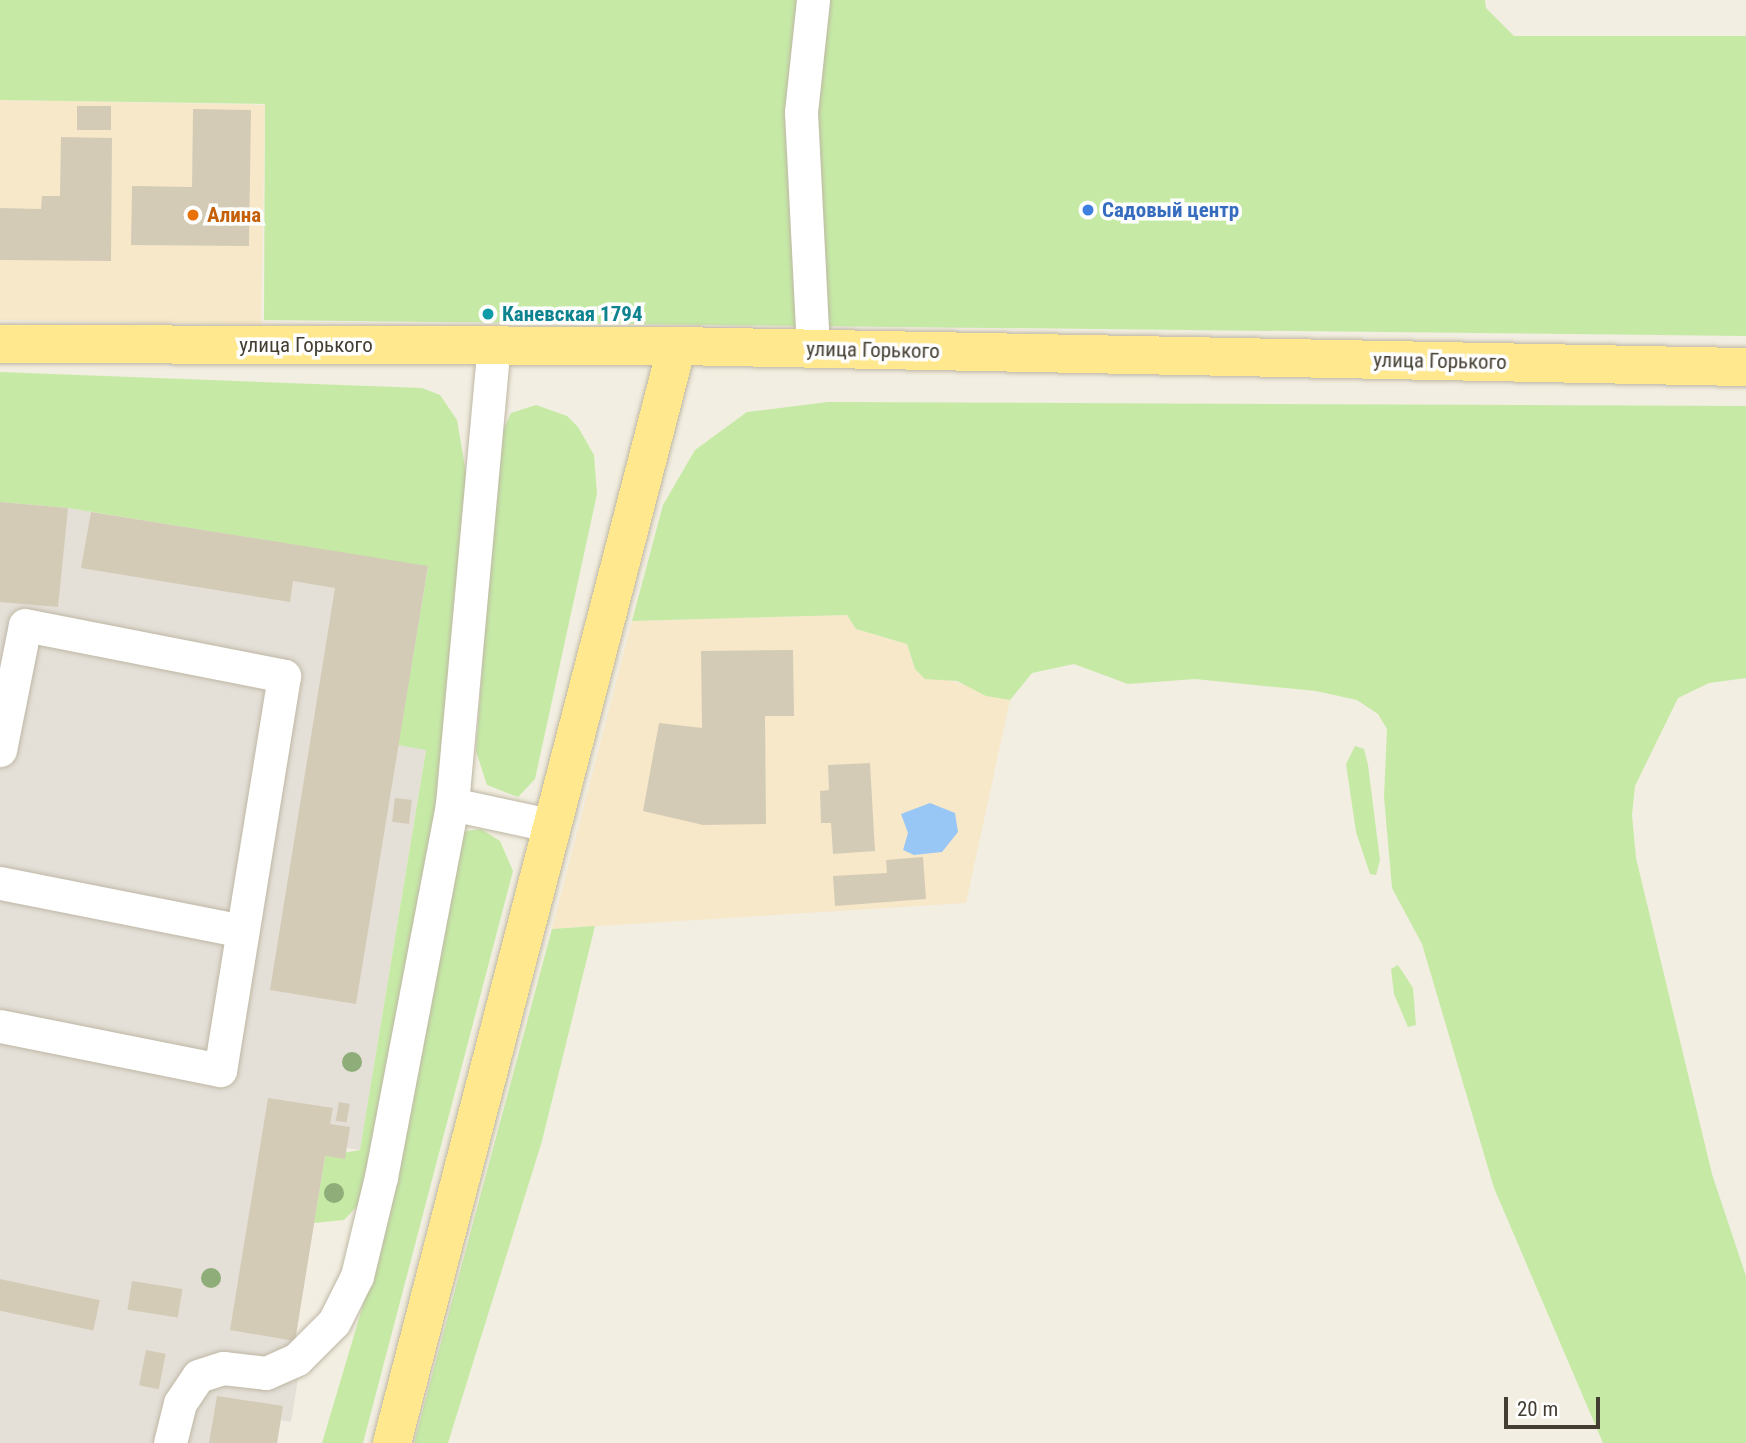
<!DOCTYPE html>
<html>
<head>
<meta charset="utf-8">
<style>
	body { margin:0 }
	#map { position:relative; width:1746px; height:1443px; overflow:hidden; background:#f2eee1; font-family:"Roboto Condensed",sans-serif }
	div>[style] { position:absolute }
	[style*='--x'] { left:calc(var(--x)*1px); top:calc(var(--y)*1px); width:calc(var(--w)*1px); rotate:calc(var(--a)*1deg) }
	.commercial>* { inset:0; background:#f7e8ca; transform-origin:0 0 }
	.industrial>* { inset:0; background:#e4dfd7 }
	.green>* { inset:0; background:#c6eaa6 }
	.water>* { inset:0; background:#98c7f5 }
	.building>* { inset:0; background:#d4cbb6; transform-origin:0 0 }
	.roads { filter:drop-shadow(0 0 2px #beb7a4) drop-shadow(0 0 2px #beb7a4) }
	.minor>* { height:33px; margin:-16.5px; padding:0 16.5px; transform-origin:16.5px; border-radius:16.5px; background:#fff }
	.major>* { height:38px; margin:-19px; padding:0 19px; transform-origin:19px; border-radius:19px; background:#ffe88e }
	.trees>* { width:20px; height:20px; margin:-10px; border-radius:50%; background:#8ead78 }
	.dots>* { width:19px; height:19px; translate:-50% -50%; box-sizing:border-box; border:4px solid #fff; border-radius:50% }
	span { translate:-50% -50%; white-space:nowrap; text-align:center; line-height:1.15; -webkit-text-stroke:7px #fff; paint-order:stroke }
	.shop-label { font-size:21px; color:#366cbe; font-weight:700 }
	.left { translate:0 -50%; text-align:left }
	.food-label { font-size:21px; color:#c56008; font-weight:700 }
	.culture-label { font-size:21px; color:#0d838f; font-weight:700 }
	.street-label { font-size:21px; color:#443e32 }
	.scale { position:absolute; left:1504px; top:1397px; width:96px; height:32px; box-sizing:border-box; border:4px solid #443e32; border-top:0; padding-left:9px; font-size:21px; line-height:24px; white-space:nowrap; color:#443e32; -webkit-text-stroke:5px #fff; paint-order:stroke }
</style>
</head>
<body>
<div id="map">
	<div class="commercial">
		<i style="left:0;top:100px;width:265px;height:220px;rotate:1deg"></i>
		<i style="clip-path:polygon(847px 615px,856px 629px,907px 644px,915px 669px,1010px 700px,966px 903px,552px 929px,632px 621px)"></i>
	</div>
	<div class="industrial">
		<i style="clip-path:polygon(0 502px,68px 508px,428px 566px,399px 745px,426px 749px,360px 1150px,347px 1148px,325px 1156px,295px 1341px,299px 1373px,291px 1422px,281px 1420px,277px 1443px,0 1443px)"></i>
	</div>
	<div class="green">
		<i style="clip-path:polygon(0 0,1485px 0,1486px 8px,1514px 36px,1746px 36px,1746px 336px,264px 320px,265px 104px,0 100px)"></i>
		<i style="clip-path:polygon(0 372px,422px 388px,440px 395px,457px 420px,466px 473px,440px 797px,360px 1203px,344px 1220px,314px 1223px,325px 1156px,360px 1150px,426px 750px,398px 745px,428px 567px,68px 508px,0 502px)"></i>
		<i style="clip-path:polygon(828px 402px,1746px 406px,1746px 678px,1709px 683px,1678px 698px,1635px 786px,1632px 815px,1636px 858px,1712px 1174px,1746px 1276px,1746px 1443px,1603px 1443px,1494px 1188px,1422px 944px,1392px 888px,1384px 797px,1387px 729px,1378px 714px,1357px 700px,1316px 691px,1195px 679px,1128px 684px,1074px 664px,1032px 673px,1010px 700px,986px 696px,957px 681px,925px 679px,915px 669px,907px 644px,856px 629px,847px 615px,632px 621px,663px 505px,695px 450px,747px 412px)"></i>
		<i style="clip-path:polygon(536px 405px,567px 416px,578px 427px,594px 455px,597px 494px,535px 779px,518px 797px,487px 785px,476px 751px,499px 439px,511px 413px)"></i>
		<i style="clip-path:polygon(1355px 746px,1364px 749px,1368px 765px,1380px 860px,1376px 875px,1370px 874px,1356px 832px,1346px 764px)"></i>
		<i style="clip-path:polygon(481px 829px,500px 841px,513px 871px,363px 1443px,322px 1443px,369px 1285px,458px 839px,466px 831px)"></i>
		<i style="clip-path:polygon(595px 926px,542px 1141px,448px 1443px,414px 1443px,552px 929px)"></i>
		<i style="clip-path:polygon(1398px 965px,1413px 988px,1416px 1025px,1408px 1027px,1394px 994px,1391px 969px)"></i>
	</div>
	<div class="water">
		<i style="clip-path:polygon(930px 803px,955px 813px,958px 832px,942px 852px,914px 855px,903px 850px,908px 833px,901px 814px)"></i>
	</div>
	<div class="building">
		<i style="left:77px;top:106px;width:34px;height:24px"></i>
		<i style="clip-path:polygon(193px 109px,251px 110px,249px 246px,131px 245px,132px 186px,192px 187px)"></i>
		<i style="clip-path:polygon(61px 137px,112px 138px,111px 261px,0 260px,0 208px,41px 209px,42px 196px,60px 196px)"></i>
		<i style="clip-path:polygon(0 502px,68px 508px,58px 607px,0 602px)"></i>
		<i style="clip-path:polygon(91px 512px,428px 566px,356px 1004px,270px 990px,335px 588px,293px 581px,290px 602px,81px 568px)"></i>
		<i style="clip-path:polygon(793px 650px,794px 716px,765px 716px,766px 824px,703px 825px,643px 811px,659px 723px,702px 728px,701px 651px)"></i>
		<i style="clip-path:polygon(870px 763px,875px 851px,833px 854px,831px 823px,821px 823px,820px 791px,829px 790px,828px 765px)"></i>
		<i style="left:395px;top:798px;width:17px;height:24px;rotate:7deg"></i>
		<i style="clip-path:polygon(923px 857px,926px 899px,835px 906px,833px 876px,887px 873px,886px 860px)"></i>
		<i style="clip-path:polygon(268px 1098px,333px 1108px,330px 1124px,350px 1127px,345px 1159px,325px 1156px,295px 1341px,230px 1330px)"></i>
		<i style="left:339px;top:1102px;width:11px;height:19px;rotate:10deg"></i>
		<i style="left:0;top:1279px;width:102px;height:31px;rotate:12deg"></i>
		<i style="left:132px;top:1281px;width:51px;height:29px;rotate:9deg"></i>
		<i style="left:146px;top:1350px;width:20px;height:36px;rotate:11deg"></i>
		<i style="clip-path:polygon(217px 1396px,283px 1406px,277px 1443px,209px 1443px)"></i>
	</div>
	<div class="roads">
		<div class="minor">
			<i style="--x:813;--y:0;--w:113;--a:96.1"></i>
			<i style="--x:801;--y:112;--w:237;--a:87.1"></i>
			<i style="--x:0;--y:750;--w:127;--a:-78.7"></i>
			<i style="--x:25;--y:625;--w:264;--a:11.1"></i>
			<i style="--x:284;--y:676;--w:399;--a:99.2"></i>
			<i style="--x:220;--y:1070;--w:224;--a:-168.7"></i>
			<i style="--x:452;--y:804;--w:104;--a:12.2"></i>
			<i style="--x:0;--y:883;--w:247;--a:11.2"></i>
			<i style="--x:170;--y:1443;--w:41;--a:-76"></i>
			<i style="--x:180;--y:1403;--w:32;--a:-56"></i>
			<i style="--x:198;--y:1376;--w:26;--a:-18"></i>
			<i style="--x:223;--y:1368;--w:43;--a:6.6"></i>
			<i style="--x:266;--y:1373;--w:34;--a:-24"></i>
			<i style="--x:297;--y:1359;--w:52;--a:-45"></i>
			<i style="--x:334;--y:1322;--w:51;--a:-63.4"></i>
			<i style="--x:357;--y:1276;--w:102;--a:-76.4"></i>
			<i style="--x:381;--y:1177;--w:380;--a:-79.2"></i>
			<i style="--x:452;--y:804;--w:461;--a:-84.8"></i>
		</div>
		<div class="major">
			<i style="--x:0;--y:344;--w:677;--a:0.17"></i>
			<i style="--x:677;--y:346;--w:1069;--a:1.13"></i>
			<i style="--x:392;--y:1443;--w:1133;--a:-75.44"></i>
		</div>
	</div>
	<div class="trees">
		<i style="left:352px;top:1062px"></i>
		<i style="left:334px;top:1193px"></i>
		<i style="left:211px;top:1278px"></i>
	</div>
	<div class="dots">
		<i style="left:1088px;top:210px;background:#3f7fe0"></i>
		<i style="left:193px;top:215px;background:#e8710a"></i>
		<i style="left:488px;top:314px;background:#0f9aa8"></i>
	</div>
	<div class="shop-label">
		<span class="left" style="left:1102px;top:210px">Садовый центр</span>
	</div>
	<div class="food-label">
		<span class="left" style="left:207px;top:215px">Алина</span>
	</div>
	<div class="culture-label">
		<span class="left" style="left:502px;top:314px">Каневская 1794</span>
	</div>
	<div class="street-label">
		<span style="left:306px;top:345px">улица Горького</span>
		<span style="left:873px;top:350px;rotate:1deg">улица Горького</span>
		<span style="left:1440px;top:361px;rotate:1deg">улица Горького</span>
	</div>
	<div class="scale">20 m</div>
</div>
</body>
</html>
